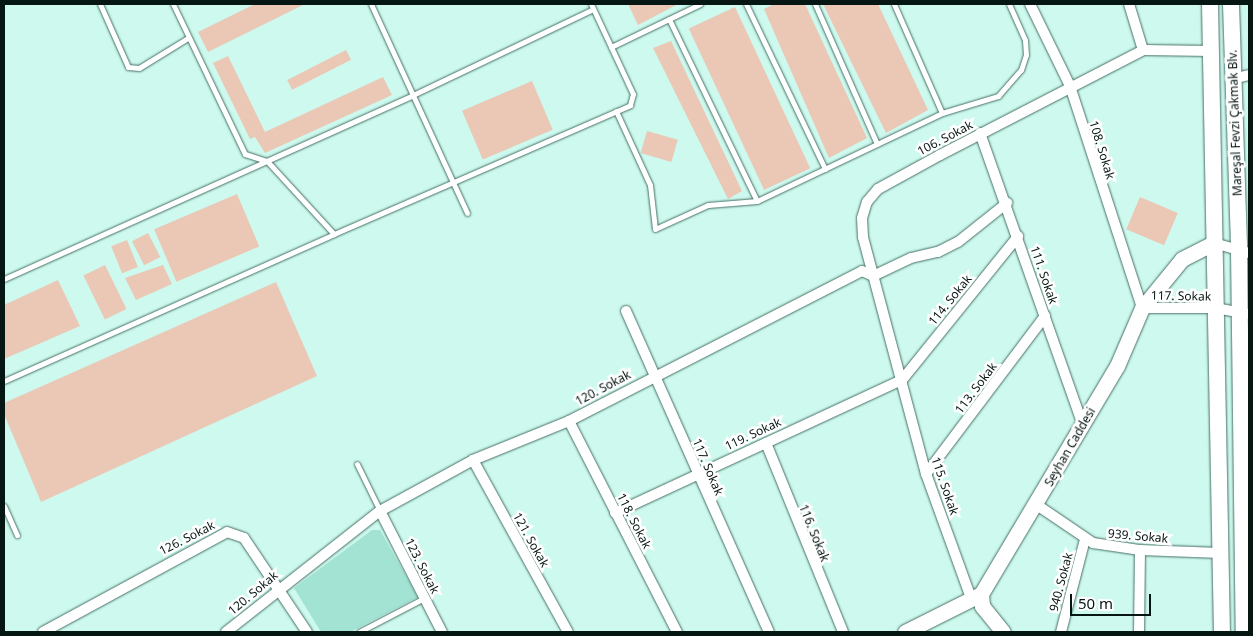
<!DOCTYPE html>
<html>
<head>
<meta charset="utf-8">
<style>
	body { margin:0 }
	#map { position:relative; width:1253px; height:636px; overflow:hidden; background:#cdf9ee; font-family:"Noto Sans",sans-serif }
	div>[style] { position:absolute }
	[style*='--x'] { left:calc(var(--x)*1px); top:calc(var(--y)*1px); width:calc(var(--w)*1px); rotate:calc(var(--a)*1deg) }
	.green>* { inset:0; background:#a3e3d3 }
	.building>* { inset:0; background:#ebc7b6; transform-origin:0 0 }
	.roads { filter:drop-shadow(0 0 1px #476f66) drop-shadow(0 0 1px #476f66) }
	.service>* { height:5px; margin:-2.5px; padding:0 2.5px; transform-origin:2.5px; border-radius:2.5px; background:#fff }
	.minor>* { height:10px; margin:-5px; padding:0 5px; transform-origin:5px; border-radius:5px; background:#fff }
	.secondary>* { height:15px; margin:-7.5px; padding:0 7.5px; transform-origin:7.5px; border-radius:7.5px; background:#fff }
	.primary>* { height:16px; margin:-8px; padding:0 8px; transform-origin:8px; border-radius:8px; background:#fff }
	span { translate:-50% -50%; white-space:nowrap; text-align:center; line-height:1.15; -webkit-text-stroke:5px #fff; paint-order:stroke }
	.street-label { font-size:12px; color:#061613 }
	.frame { position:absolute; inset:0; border:5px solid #061613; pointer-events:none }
	.scale { position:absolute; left:1070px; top:594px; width:81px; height:22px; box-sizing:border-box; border:2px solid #061613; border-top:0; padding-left:6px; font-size:15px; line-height:18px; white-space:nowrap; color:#061613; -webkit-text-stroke:4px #fff; paint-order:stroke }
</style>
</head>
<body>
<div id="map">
	<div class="green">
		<i style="clip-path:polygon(372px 530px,380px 530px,418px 597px,350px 632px,321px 632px,294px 588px)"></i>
	</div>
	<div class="building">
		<i style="clip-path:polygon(255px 4px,305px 4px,208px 52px,198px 32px)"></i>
		<i style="clip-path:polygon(628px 4px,678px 4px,638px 25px)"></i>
		<i style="clip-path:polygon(774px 4px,805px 4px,867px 138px,829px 158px,764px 9px)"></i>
		<i style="clip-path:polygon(823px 4px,878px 4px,928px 110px,886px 133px)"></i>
		<i style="left:735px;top:7px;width:178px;height:51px;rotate:65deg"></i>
		<i style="clip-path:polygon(671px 41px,742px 191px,728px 199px,653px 48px)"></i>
		<i style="left:346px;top:50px;width:11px;height:66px;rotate:63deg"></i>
		<i style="clip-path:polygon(228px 56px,265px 132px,383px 77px,392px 95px,265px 153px,255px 137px,250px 139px,213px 63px)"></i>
		<i style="left:532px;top:81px;width:53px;height:76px;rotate:67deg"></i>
		<i style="left:647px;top:131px;width:32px;height:23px;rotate:16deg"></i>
		<i style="left:237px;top:194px;width:57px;height:90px;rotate:67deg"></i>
		<i style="left:1140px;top:197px;width:41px;height:35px;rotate:23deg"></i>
		<i style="left:148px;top:233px;width:27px;height:18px;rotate:63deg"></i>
		<i style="left:127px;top:240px;width:29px;height:17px;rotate:68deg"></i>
		<i style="left:105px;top:265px;width:49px;height:24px;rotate:64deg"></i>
		<i style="clip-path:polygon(163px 265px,172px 284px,136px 300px,125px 278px)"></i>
		<i style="clip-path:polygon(58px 280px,80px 326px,4px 359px,4px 305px)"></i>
		<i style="clip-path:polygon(276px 282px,317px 376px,41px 502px,4px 414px,4px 403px)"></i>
	</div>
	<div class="roads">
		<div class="service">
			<i style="--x:100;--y:4;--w:69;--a:66"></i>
			<i style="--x:128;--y:67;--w:11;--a:5"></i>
			<i style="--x:139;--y:68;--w:57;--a:-31.5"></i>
			<i style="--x:173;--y:4;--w:166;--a:64.4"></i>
			<i style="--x:245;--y:154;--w:23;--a:18"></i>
			<i style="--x:267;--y:161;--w:99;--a:47.5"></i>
			<i style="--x:334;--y:234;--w:323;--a:-23.5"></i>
			<i style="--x:630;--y:105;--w:11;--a:-75"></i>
			<i style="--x:633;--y:94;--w:99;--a:-115"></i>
			<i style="--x:371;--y:4;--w:230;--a:65.3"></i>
			<i style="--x:746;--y:4;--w:183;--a:64.4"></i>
			<i style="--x:815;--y:4;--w:153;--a:66.1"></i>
			<i style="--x:669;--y:19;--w:202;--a:64.2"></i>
			<i style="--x:611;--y:47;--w:99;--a:-25.8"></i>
			<i style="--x:616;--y:111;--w:81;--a:65.3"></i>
			<i style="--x:650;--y:185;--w:44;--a:83.5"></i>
			<i style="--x:655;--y:229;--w:58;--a:-24.4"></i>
			<i style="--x:708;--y:205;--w:49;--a:-4.7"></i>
			<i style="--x:757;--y:201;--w:205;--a:-25.4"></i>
			<i style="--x:942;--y:113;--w:119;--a:-113.8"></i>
			<i style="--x:942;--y:113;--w:59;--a:-16.9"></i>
			<i style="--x:998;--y:96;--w:35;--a:-49"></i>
			<i style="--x:1021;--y:70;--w:16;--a:-72"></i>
			<i style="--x:1026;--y:55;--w:15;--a:-94"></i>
			<i style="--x:1025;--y:40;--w:39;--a:-114"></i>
			<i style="--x:4;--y:279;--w:448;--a:-24.2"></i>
			<i style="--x:413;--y:95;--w:199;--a:-25.5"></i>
			<i style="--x:4;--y:381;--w:361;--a:-24"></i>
			<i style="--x:357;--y:464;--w:52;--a:63.9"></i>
			<i style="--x:4;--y:506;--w:32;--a:66"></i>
			<i style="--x:359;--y:632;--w:73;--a:-27.6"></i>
		</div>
		<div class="minor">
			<i style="--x:1030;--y:4;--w:91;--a:64"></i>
			<i style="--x:1070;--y:86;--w:233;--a:72"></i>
			<i style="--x:1142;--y:308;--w:73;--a:0"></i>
			<i style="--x:1215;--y:308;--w:35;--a:10"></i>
			<i style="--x:1129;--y:4;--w:48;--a:73.1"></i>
			<i style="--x:1232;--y:79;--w:17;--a:-13"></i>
			<i style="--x:980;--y:133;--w:310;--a:70.6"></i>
			<i style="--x:1214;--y:243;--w:36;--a:16"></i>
			<i style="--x:626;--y:311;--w:351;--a:66"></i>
			<i style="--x:902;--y:380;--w:185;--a:-51.1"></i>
			<i style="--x:569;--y:421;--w:237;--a:62.9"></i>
			<i style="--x:766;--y:443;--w:204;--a:67.8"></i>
			<i style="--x:473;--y:460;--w:196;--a:61.1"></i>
			<i style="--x:926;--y:474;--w:198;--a:-53"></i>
			<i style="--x:1037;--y:505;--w:68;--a:34.2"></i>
			<i style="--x:1093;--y:543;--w:48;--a:8.5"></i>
			<i style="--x:1140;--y:550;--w:80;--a:2.1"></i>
			<i style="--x:380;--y:511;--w:136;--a:62.9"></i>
			<i style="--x:615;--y:513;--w:316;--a:-24.9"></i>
			<i style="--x:971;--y:598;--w:132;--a:-109.9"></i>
			<i style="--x:926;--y:474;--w:245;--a:-104.9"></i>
			<i style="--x:863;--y:237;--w:19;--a:-93"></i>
			<i style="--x:862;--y:218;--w:17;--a:-73"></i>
			<i style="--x:867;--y:202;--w:17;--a:-50"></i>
			<i style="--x:878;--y:189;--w:71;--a:-28.7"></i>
			<i style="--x:940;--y:155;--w:229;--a:-27.3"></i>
			<i style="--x:1143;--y:50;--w:68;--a:0.8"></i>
			<i style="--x:43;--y:632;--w:209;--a:-28.5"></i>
			<i style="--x:227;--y:532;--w:18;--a:19"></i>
			<i style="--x:244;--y:538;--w:113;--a:56.2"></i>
			<i style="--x:226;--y:632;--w:196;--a:-38.2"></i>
			<i style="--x:380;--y:511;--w:106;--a:-28.7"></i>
			<i style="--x:473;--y:460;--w:104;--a:-22.1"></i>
			<i style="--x:569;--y:421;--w:329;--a:-27.1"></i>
			<i style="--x:862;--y:271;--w:12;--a:24"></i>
			<i style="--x:873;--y:276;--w:42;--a:-25.3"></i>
			<i style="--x:911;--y:258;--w:28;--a:-13"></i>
			<i style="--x:938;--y:252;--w:22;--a:-27"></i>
			<i style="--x:958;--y:242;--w:63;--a:-38.5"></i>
			<i style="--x:1061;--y:632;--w:96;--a:-75.5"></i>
			<i style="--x:1139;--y:632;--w:82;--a:-89.3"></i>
		</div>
		<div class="secondary">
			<i style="--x:981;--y:594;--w:12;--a:85"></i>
			<i style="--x:982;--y:606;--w:33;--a:51"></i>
			<i style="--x:905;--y:632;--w:85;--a:-26.6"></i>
			<i style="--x:981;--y:594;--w:265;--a:-59.2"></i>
			<i style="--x:1117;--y:366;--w:63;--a:-66.7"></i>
			<i style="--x:1142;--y:308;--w:63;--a:-50.8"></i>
			<i style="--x:1182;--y:259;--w:36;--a:-27"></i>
		</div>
		<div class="primary">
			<i style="--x:1210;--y:4;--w:628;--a:88.91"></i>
			<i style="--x:1231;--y:4;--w:246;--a:88.1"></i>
			<i style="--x:1239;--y:250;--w:382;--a:89.3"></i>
		</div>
	</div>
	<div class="street-label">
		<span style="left:1235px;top:123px;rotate:-92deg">Mareşal Fevzi Çakmak Blv.</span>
		<span style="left:945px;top:138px;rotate:-28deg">106. Sokak</span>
		<span style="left:1102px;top:150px;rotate:73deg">108. Sokak</span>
		<span style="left:1044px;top:275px;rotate:71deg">111. Sokak</span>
		<span style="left:1181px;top:296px;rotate:1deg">117. Sokak</span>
		<span style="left:950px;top:300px;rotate:-51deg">114. Sokak</span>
		<span style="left:603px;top:388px;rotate:-28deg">120. Sokak</span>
		<span style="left:976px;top:388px;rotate:-53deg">113. Sokak</span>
		<span style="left:753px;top:434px;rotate:-25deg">119. Sokak</span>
		<span style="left:1070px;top:447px;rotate:-60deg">Seyhan Caddesi</span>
		<span style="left:708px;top:467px;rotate:67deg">117. Sokak</span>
		<span style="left:945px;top:486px;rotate:71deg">115. Sokak</span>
		<span style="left:634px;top:521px;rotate:63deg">118. Sokak</span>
		<span style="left:814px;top:533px;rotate:68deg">116. Sokak</span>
		<span style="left:1138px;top:536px;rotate:5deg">939. Sokak</span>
		<span style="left:187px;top:538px;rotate:-27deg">126. Sokak</span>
		<span style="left:531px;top:540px;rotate:61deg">121. Sokak</span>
		<span style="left:422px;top:566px;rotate:63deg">123. Sokak</span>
		<span style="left:1061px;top:582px;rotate:-75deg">940. Sokak</span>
		<span style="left:253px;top:593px;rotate:-40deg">120. Sokak</span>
	</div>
	<div class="frame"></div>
	<div class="scale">50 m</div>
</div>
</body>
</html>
